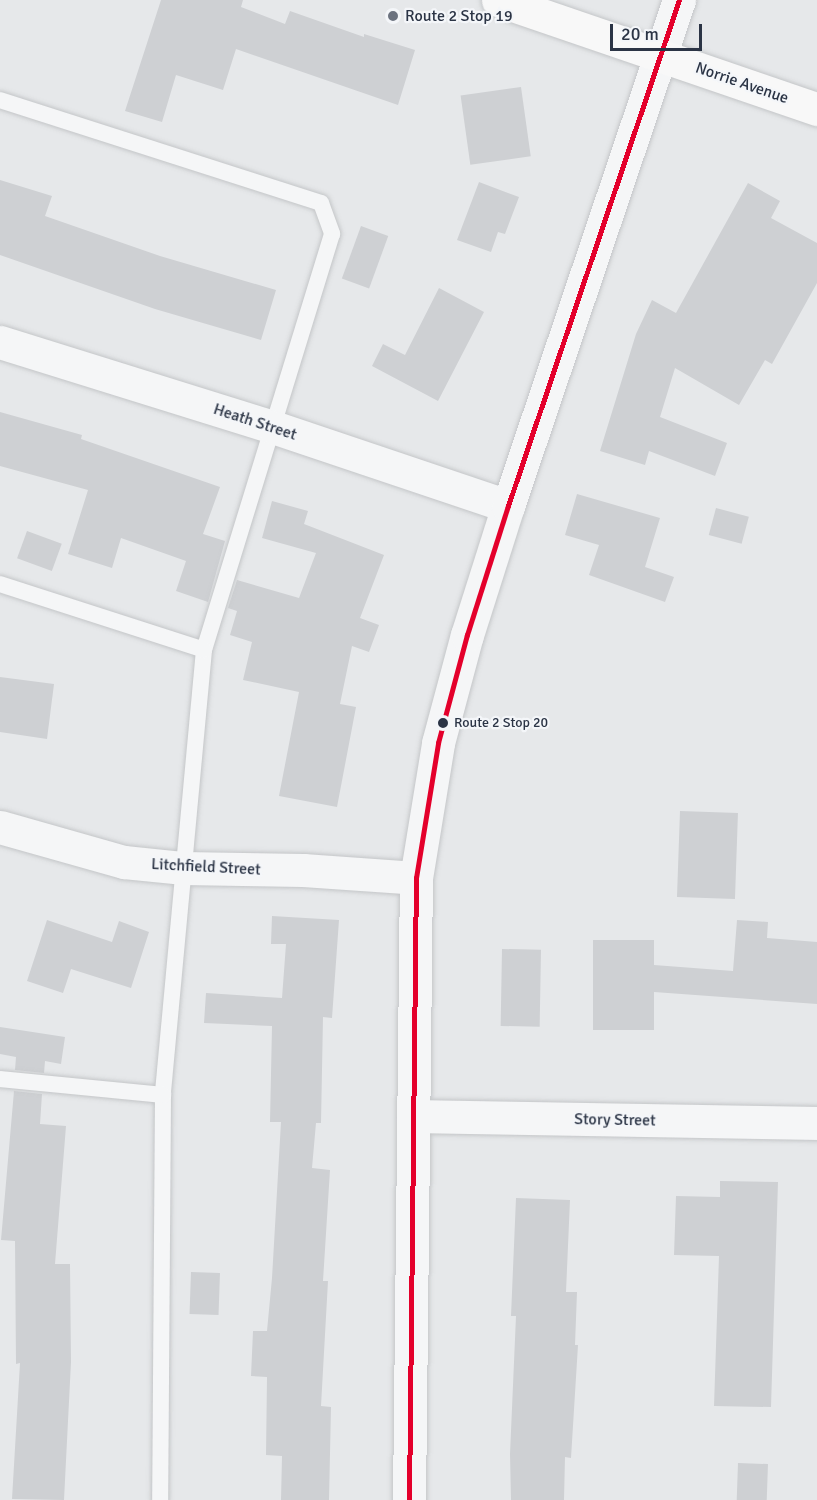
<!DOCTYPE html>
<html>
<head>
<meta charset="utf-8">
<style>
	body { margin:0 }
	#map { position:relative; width:817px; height:1500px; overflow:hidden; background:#e6e8ea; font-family:Signika,sans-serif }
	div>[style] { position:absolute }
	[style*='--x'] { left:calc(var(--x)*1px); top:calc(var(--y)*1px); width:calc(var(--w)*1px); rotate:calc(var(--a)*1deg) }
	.building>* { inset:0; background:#ced0d3; transform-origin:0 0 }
	.roads { filter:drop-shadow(0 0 2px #c4c6c8) drop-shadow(0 0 2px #c4c6c8) }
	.service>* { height:16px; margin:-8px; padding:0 8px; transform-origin:8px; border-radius:8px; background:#f5f6f7 }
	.minor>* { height:33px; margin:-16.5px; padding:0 16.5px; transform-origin:16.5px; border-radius:16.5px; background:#f5f6f7 }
	.secondary>* { height:33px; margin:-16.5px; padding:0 16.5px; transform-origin:16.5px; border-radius:16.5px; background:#f8f8f8 }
	.bus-1>* { height:4.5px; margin:-2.25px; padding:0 2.25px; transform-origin:2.25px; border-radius:2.25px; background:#e4002b }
	.dots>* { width:16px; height:16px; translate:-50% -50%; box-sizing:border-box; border:3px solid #f4f6f9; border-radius:50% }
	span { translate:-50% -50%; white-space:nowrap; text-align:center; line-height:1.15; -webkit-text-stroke:4.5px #f4f6f9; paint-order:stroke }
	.bus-label { font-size:14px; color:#2b3445 }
	.left { translate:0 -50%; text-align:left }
	.poi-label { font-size:16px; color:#2b3445 }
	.street-label { font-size:16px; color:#2b3445 }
	.scale { position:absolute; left:610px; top:24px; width:92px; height:27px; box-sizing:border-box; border:3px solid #2b3445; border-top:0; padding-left:8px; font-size:18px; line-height:21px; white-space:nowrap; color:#2b3445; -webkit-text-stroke:4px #f4f6f9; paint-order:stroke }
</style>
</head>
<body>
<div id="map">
	<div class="building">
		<i style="clip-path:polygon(161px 0,243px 0,241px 7px,285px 24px,290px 11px,364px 37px,364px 34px,415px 50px,398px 105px,236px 49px,223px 90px,176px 75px,162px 122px,125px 111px)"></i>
		<i style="left:521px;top:87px;width:70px;height:61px;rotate:82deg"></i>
		<i style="clip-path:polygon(0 180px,52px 196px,45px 216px,160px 256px,276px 290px,261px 340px,155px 309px,0 255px)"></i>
		<i style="clip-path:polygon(479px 182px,519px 197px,505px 234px,498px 232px,491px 252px,457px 240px)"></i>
		<i style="clip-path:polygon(748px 183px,780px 201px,771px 218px,817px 243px,817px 283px,772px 364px,765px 360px,739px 405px,675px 368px,660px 417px,727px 443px,715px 476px,649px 451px,645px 465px,600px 451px,636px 334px,652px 300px,676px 313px)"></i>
		<i style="left:361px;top:226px;width:29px;height:56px;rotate:20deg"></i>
		<i style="clip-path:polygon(439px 288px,484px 312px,438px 401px,372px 366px,383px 344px,405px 355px)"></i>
		<i style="clip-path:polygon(0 412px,82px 435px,81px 439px,220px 487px,203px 534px,225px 541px,208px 602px,176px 591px,186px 561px,121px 538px,112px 568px,68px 554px,88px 490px,0 466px)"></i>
		<i style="clip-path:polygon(577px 494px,660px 518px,645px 567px,674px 577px,665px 602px,589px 575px,599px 545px,565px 535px)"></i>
		<i style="clip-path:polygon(272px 501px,308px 511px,304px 524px,384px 555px,360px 618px,379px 625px,369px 652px,352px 646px,340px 704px,356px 707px,337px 807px,279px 796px,299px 692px,243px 680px,252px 642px,230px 635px,237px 611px,228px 608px,237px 580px,299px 598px,316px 553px,262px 538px)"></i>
		<i style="left:716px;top:508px;width:34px;height:28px;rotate:15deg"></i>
		<i style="left:27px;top:531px;width:37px;height:29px;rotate:20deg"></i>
		<i style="clip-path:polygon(0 677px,54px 684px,47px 739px,0 732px)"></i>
		<i style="left:680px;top:811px;width:58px;height:86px;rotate:2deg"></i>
		<i style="clip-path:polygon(272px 916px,339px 920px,332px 1018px,323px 1017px,321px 1123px,316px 1123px,312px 1168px,330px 1170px,323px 1281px,328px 1281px,321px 1406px,331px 1407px,329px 1500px,281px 1500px,282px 1456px,266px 1455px,267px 1377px,251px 1376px,253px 1331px,267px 1331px,272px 1278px,281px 1122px,270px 1122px,272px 1026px,204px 1023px,206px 993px,282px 998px,286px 944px,271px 944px)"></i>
		<i style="clip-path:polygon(47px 920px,112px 942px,119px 921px,149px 932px,131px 988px,71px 969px,63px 993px,27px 981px)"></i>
		<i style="clip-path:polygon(737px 920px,768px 922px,767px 938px,817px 942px,817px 1004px,654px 992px,654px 1030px,593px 1030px,593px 940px,654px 940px,654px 965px,733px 971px)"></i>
		<i style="left:502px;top:949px;width:39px;height:77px;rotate:1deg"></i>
		<i style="clip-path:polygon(0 1027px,65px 1037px,61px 1064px,45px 1061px,44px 1073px,15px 1070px,16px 1057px,0 1054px)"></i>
		<i style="clip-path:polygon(14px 1091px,42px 1094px,40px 1124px,66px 1126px,55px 1264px,70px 1264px,71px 1362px,64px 1500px,12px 1499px,20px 1363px,16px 1364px,15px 1241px,1px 1240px)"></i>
		<i style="clip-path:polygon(720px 1181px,778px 1182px,771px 1407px,714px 1406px,719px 1256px,674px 1255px,676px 1196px,720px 1197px)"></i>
		<i style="clip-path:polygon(516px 1198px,570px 1200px,566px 1292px,577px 1292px,575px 1345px,578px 1345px,571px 1458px,565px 1457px,564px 1500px,511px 1500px,510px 1454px,516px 1316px,511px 1316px)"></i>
		<i style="left:191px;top:1272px;width:29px;height:42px;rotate:2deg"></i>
		<i style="left:738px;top:1463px;width:30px;height:37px;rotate:2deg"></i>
	</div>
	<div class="roads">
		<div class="service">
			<i style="--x:0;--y:100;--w:337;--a:17.8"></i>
			<i style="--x:321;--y:203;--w:33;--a:70"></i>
			<i style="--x:332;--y:234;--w:435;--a:107.1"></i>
			<i style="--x:204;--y:650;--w:447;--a:95.3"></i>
			<i style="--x:163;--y:1095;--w:405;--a:90.4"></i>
			<i style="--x:0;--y:584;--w:214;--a:17.9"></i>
			<i style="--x:0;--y:1079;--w:164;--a:5.6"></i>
		</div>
		<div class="minor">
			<i style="--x:0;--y:342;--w:286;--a:17.3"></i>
			<i style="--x:273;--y:427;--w:248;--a:18.6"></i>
			<i style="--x:0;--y:827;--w:129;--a:15.8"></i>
			<i style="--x:124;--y:862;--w:58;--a:5.9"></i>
			<i style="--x:182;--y:868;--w:121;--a:0.9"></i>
			<i style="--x:303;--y:870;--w:113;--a:4"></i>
			<i style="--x:413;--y:1116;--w:404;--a:1"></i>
			<i style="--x:409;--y:1500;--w:622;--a:-89.36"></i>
			<i style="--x:416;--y:878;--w:137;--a:-80.7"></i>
			<i style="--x:438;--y:743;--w:112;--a:-75"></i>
			<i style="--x:467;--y:635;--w:135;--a:-72.4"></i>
			<i style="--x:508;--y:506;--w:534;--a:-71.33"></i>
		</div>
		<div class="secondary">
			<i style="--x:498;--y:0;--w:337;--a:18.9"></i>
		</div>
	</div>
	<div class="bus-1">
		<i style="--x:409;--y:1500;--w:622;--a:-89.36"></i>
		<i style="--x:416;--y:878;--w:137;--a:-80.7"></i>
		<i style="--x:438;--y:743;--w:112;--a:-75"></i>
		<i style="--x:467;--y:635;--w:135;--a:-72.4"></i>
		<i style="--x:508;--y:506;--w:534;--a:-71.33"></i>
	</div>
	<div class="dots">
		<i style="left:393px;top:16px;background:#6c737f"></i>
		<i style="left:443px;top:723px;background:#2b3445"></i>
	</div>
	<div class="bus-label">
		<span class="left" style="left:454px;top:723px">Route 2 Stop 20</span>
	</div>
	<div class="poi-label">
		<span class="left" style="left:405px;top:16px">Route 2 Stop 19</span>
	</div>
	<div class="street-label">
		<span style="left:742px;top:83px;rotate:19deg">Norrie Avenue</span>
		<span style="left:255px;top:422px;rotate:18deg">Heath Street</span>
		<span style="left:206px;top:867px;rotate:3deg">Litchfield Street</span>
		<span style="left:615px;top:1120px;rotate:1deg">Story Street</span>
	</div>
	<div class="scale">20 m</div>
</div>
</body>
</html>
